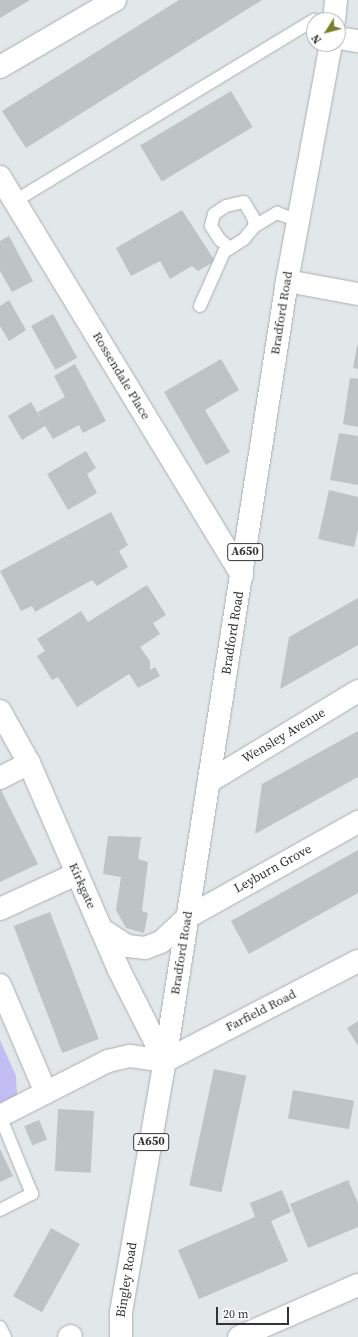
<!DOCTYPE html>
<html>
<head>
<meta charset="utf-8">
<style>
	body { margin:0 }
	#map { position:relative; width:358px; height:1337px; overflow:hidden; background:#e2e7ea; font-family:"Source Serif 4",serif }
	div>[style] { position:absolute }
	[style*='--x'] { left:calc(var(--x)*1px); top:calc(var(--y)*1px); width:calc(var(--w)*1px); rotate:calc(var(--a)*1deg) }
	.green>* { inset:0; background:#c3bdf5 }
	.building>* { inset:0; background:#bec3c5; transform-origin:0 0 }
	.roads { filter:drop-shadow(0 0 1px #aaaeb1) drop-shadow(0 0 1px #aaaeb1) }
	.service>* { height:12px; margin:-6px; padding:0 6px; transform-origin:6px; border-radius:6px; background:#fff }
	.minor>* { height:22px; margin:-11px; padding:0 11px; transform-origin:11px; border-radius:11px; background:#fff }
	.tertiary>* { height:22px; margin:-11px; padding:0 11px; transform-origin:11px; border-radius:11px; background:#fff }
	.trunk>* { height:22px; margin:-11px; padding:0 11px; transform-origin:11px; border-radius:11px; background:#fff }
	span { translate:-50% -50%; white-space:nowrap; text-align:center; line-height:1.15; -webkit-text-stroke:3px #fff; paint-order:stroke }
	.shield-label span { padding:1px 3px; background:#fff; border:1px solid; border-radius:3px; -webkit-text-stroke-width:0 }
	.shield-label { font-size:12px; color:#323435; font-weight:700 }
	.street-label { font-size:13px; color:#323435 }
	.north { position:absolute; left:306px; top:12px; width:40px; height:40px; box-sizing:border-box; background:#fff; border:1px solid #adaeae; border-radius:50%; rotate:234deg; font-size:11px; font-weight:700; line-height:16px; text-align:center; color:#323435 }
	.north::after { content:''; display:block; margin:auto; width:14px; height:18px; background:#797f29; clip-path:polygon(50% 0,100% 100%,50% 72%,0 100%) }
	.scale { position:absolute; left:216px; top:1307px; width:73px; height:18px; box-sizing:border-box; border:2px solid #323435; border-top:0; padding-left:5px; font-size:12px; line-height:14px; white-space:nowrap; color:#323435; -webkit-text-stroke:3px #fff; paint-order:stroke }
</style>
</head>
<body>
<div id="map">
	<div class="green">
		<i style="clip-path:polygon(0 1040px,16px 1076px,17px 1097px,0 1105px)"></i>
	</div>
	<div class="building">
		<i style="clip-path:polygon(0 0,30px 0,0 18px)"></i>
		<i style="clip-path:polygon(179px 0,262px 0,26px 148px,2px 111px)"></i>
		<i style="left:231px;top:91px;width:42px;height:106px;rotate:59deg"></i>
		<i style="clip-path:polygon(182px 210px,215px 261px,198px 271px,192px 266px,170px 279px,160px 261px,131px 276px,116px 248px)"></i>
		<i style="clip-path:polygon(9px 236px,33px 281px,12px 292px,0 271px,0 241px)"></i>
		<i style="clip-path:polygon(9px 300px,26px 330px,9px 341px,0 326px,0 306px)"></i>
		<i style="left:53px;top:314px;width:50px;height:25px;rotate:61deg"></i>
		<i style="clip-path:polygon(357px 346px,358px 346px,358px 369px,353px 368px)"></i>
		<i style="clip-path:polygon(221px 359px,239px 390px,205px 410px,230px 452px,206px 465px,164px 392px)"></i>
		<i style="clip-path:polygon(75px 364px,106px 421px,83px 433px,79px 425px,53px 439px,45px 426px,22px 440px,8px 416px,31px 402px,42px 420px,38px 412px,65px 397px,54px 376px)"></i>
		<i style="clip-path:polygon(350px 378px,358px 379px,358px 427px,343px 424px)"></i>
		<i style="clip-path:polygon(339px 433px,358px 436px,358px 485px,330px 480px)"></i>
		<i style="clip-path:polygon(86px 451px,96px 468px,87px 474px,97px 493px,68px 510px,47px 474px)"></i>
		<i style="clip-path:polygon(329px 490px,358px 497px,358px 530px,354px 547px,318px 539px)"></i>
		<i style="clip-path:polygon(111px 512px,128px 545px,119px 551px,128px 567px,97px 586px,92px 580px,35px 612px,32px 606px,21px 611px,0 571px)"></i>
		<i style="clip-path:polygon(147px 585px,166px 615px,153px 623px,160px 634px,140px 647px,150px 661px,150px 670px,155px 667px,160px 676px,138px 688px,129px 674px,77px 707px,58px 677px,52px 680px,37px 656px,45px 651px,37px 639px,81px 611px,88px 622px)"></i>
		<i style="clip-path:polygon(358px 598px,358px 645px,280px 689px,289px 637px)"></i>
		<i style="clip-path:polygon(358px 731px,358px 777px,255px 834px,262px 784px)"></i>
		<i style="clip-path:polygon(0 788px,38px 864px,0 882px)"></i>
		<i style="clip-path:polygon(108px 836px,141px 837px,138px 859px,148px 862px,142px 911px,148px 913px,144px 933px,126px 928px,116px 910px,121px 877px,103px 874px)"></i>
		<i style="clip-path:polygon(358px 850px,358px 893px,249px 954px,231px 921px)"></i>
		<i style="left:50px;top:912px;width:136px;height:39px;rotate:69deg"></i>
		<i style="clip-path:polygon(358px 1021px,358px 1046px,347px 1028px)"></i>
		<i style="left:214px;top:1069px;width:33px;height:119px;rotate:12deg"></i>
		<i style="left:293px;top:1090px;width:62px;height:29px;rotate:10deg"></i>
		<i style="left:58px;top:1109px;width:36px;height:62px;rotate:3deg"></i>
		<i style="left:39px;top:1120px;width:21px;height:16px;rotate:67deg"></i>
		<i style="clip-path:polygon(0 1149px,13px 1176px,0 1182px)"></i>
		<i style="clip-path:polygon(348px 1180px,358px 1203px,358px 1227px,308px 1248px,290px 1204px)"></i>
		<i style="clip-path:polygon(282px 1190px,291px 1212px,271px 1221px,288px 1261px,199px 1299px,178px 1250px,255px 1217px,250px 1203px)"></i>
		<i style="left:51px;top:1228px;width:33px;height:78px;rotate:29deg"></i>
	</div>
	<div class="roads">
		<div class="service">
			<i style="--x:15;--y:201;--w:350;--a:-31.2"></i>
			<i style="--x:230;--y:248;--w:13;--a:-141"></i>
			<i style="--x:220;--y:240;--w:17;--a:-123"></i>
			<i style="--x:211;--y:226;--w:12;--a:-76"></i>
			<i style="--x:214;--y:214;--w:14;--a:-34"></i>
			<i style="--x:226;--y:206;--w:18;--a:-13"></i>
			<i style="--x:244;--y:202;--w:17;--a:59"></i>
			<i style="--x:253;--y:217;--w:9;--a:77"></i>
			<i style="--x:200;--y:306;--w:59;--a:-66"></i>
			<i style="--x:224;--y:252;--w:24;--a:-33"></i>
			<i style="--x:244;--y:239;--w:17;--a:-50"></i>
			<i style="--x:255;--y:226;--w:26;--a:-31"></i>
			<i style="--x:277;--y:213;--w:23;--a:20"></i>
			<i style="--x:0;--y:1210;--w:36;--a:-27"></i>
			<i style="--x:32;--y:1194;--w:84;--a:-112.3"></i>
			<i style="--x:0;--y:1327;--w:11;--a:63"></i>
		</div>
		<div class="minor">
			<i style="--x:338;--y:38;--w:20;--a:9"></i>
			<i style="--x:0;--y:67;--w:133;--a:-30.2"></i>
			<i style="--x:0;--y:177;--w:466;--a:58.7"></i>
			<i style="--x:287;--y:281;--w:72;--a:10.4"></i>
			<i style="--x:0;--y:778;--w:33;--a:-27"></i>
			<i style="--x:210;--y:781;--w:173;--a:-31.3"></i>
			<i style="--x:0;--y:909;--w:84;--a:-24.7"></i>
			<i style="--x:188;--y:917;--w:195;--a:-29.2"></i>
			<i style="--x:0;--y:985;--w:117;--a:66.9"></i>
			<i style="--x:0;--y:1116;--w:121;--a:-27"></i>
			<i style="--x:108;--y:1061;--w:23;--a:-13"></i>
			<i style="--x:130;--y:1056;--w:35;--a:8"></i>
			<i style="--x:165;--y:1061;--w:217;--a:-27.4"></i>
			<i style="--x:69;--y:1337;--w:2;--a:-27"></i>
			<i style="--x:239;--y:1337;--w:130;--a:-23.6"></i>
		</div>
		<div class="tertiary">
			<i style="--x:0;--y:711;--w:60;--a:60.9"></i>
			<i style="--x:29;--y:763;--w:223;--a:66.5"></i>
			<i style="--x:118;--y:968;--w:104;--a:63.2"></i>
			<i style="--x:101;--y:929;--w:31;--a:33"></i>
			<i style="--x:127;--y:946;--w:18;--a:6"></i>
			<i style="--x:145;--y:948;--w:17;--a:-21"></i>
			<i style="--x:161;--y:942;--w:37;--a:-43"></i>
		</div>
		<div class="trunk">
			<i style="--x:334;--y:20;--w:20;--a:-84"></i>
			<i style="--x:121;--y:1337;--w:25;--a:-90"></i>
			<i style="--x:121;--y:1312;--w:255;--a:-80.1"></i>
			<i style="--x:165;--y:1061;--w:789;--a:-81.11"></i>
			<i style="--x:287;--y:281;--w:241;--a:-79.5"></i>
		</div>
	</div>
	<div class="shield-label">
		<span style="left:245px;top:552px">A650</span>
		<span style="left:151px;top:1142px">A650</span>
	</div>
	<div class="street-label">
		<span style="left:282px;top:313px;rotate:-81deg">Bradford Road</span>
		<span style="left:121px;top:376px;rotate:59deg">Rossendale Place</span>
		<span style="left:233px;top:633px;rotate:-81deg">Bradford Road</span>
		<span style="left:284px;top:736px;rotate:-31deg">Wensley Avenue</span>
		<span style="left:273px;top:869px;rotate:-29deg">Leyburn Grove</span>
		<span style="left:82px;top:886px;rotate:66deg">Kirkgate</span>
		<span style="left:182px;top:953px;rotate:-81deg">Bradford Road</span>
		<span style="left:261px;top:1011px;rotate:-27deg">Farfield Road</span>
		<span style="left:127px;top:1280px;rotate:-81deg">Bingley Road</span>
	</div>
	<div class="north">N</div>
	<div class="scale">20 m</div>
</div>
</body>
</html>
